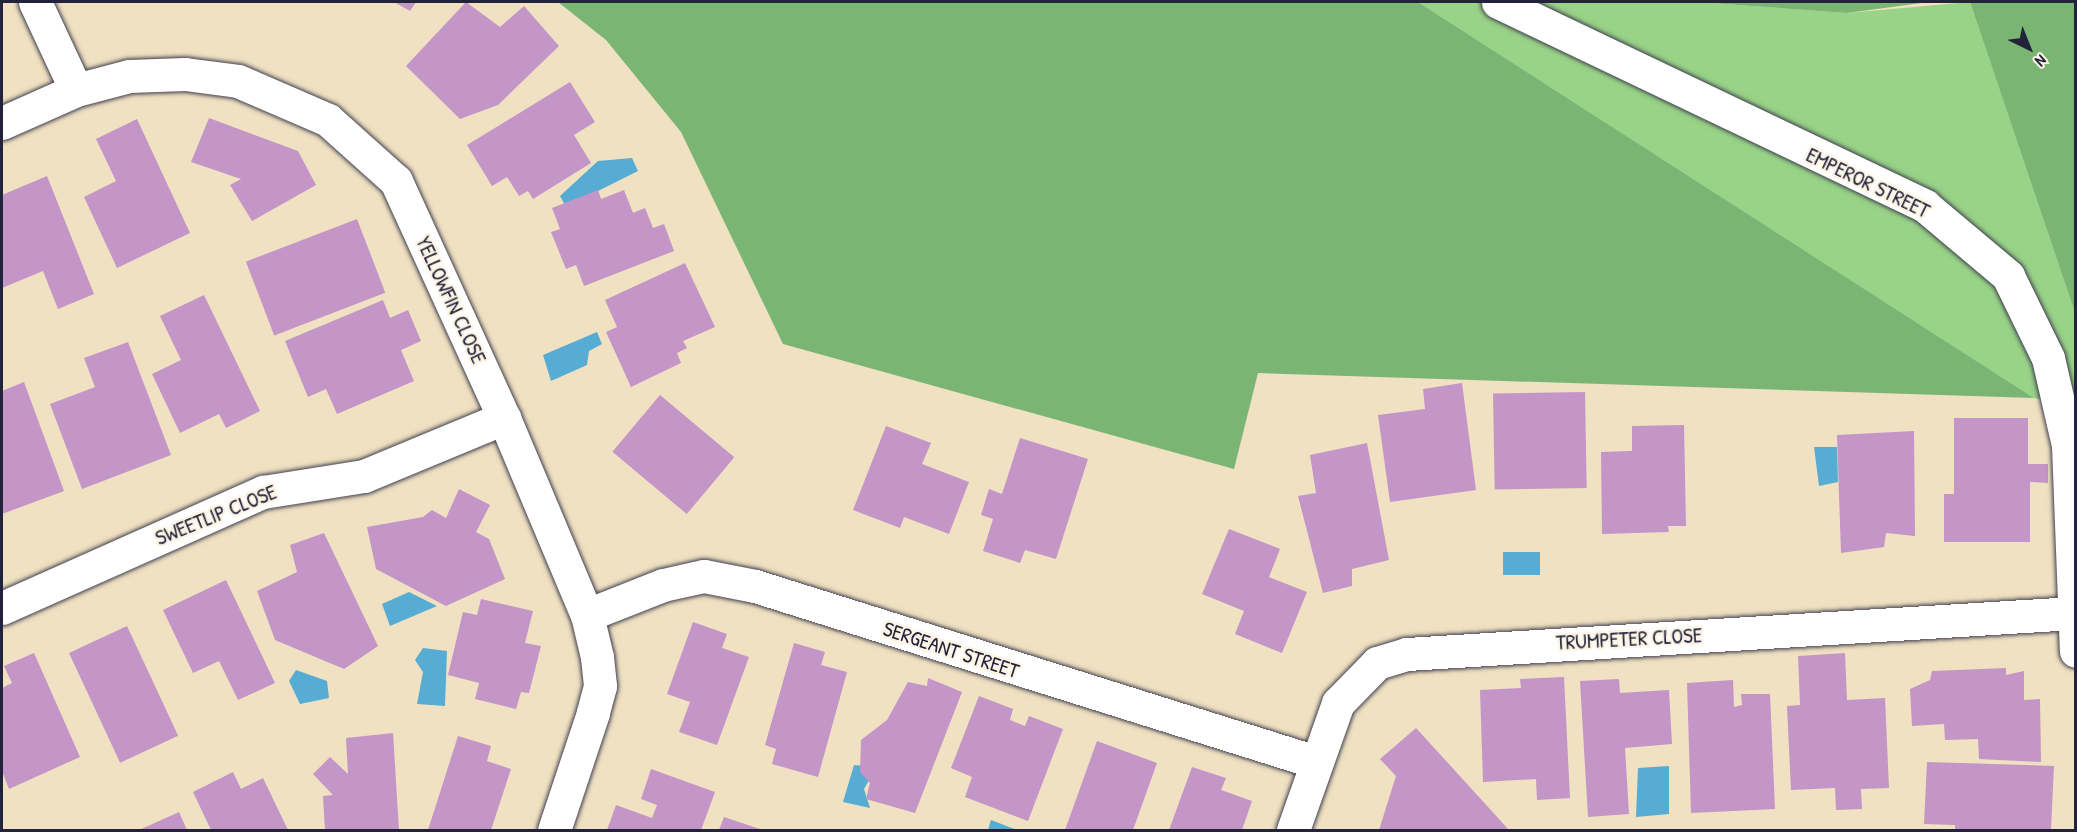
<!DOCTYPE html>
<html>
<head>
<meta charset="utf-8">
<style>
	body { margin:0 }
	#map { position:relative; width:2077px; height:832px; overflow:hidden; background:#efe1c1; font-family:"Patrick Hand",sans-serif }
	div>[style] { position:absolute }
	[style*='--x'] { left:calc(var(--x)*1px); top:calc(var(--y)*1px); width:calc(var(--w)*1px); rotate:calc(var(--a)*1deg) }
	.green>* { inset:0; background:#98d387 }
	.forest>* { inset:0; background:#7ab574 }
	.water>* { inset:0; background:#56acd2; transform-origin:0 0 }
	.building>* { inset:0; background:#c495c7; transform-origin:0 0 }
	.roads { filter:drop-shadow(0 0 2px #413f4f) drop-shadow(0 0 2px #413f4f) }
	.minor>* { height:33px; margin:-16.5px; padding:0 16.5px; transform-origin:16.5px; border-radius:16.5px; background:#fff }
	span { translate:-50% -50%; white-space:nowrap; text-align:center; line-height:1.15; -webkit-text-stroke:5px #fcf5e5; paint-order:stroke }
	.street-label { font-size:21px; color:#22223b }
	.frame { position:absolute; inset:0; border:3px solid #22223b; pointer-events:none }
	.north { position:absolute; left:1999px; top:18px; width:60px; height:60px; -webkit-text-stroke:4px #fcf5e5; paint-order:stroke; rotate:137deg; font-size:16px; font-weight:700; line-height:24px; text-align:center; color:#22223b }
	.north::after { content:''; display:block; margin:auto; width:21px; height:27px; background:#22223b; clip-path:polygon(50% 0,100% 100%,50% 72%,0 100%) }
</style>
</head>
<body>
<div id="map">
	<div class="green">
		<i style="clip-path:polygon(1418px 2px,1697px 2px,1847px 13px,1970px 2px,2075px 313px,2075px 404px,2034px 398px)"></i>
	</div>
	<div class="forest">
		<i style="clip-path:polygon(558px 2px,1418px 2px,2034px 398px,1258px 373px,1234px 469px,783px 344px,681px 132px,606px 40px)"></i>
		<i style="clip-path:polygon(1697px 2px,1929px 2px,1847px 13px)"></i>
		<i style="clip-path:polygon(1970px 2px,2075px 2px,2075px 313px)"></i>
	</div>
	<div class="water">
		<i style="clip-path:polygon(632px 158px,638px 171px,566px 207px,560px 196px,598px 161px)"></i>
		<i style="clip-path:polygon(597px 332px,602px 344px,589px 351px,587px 365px,551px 381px,543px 355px)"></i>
		<i style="clip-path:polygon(1814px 447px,1837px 447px,1838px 482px,1819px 486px)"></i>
		<i style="left:1503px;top:552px;width:37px;height:23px"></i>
		<i style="clip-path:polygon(409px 592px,437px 606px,390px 626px,382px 604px)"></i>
		<i style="clip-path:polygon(423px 648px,447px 651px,445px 706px,417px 704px,423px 672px,415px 660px)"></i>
		<i style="clip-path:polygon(296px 670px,327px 681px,329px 698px,300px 704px,289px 681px)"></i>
		<i style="clip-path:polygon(854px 765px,865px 766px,872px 775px,864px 789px,870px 808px,843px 802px)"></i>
		<i style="clip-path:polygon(1669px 766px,1669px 814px,1636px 817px,1638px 768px)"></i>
		<i style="clip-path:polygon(991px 820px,1017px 830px,988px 830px)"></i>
	</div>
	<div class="building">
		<i style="clip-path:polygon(394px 2px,416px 2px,410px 11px)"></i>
		<i style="clip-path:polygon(466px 2px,500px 27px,524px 6px,559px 46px,498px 105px,460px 119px,406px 66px)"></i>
		<i style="clip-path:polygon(570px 82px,595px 122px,574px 135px,591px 163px,533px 199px,528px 191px,519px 196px,507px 177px,492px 186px,467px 145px)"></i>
		<i style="clip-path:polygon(209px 118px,298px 151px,316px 185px,252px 221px,230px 185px,241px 179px,191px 162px)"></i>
		<i style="clip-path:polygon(137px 119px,190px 233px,117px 268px,84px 197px,116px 181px,96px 139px)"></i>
		<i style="clip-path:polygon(47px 176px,94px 294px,58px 309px,43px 271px,2px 288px,2px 195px)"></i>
		<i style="clip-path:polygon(598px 190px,601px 199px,624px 190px,633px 213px,645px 208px,653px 228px,664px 224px,674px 251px,584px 286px,576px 265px,566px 269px,551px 232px,560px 229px,552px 208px)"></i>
		<i style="left:357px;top:219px;width:79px;height:119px;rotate:69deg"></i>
		<i style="clip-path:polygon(685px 263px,715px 327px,683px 341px,687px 348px,677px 353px,681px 363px,631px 387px,606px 332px,617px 327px,605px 300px)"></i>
		<i style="clip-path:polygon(204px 295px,260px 411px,226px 428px,219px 414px,180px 433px,152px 374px,181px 360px,160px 316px)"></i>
		<i style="clip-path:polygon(383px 300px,390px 318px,408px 310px,421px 341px,401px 350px,414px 381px,337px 414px,326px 389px,308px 397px,285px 341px)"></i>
		<i style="clip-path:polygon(128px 342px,171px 455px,82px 489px,50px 404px,95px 387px,84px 358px)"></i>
		<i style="clip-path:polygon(24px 382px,64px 491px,2px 514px,2px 391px)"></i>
		<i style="clip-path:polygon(1462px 383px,1476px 490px,1390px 502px,1378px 415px,1425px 409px,1423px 389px)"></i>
		<i style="left:1585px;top:392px;width:96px;height:92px;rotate:89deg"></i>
		<i style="left:660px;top:395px;width:97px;height:74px;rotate:40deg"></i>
		<i style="clip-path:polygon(1954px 418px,2028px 418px,2028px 464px,2048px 464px,2048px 483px,2030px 482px,2030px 542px,1944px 542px,1944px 494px,1954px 494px)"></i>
		<i style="clip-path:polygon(1684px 425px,1686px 526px,1668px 526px,1669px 532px,1602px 534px,1601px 452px,1632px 451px,1632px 426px)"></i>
		<i style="clip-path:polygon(886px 426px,931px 443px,922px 464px,969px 482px,949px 534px,904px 517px,900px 528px,853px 510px)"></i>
		<i style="clip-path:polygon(1914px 431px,1915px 536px,1886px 533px,1884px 547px,1841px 553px,1837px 435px)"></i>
		<i style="clip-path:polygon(1020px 438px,1088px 459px,1056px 559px,1025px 550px,1020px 563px,983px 551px,993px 519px,981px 515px,989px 489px,1002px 494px)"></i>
		<i style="clip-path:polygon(1367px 443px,1389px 560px,1352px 569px,1352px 586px,1323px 593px,1298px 496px,1316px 493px,1310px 455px)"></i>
		<i style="clip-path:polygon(459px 489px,490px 505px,476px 532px,489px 539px,505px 579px,446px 606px,376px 569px,367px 527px,423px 517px,432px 510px,446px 518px)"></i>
		<i style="clip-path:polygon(1229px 529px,1280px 549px,1269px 577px,1307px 592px,1282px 653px,1235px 634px,1244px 611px,1202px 594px)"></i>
		<i style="clip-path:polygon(324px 533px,378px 646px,344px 669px,275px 640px,257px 591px,297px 572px,290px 545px)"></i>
		<i style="clip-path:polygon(226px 580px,275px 683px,238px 700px,219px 661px,193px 673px,163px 610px)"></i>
		<i style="clip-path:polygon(481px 599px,533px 611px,525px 643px,541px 646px,529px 693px,521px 692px,516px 709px,475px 699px,479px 683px,448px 675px,463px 612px,477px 615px)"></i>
		<i style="clip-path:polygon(693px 622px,727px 634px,722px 648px,749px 657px,717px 745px,679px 732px,690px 702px,667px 694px)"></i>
		<i style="left:127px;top:626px;width:121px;height:64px;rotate:65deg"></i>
		<i style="clip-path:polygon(794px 643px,825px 652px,821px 665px,847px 672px,818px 777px,772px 764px,776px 749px,765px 745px)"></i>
		<i style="clip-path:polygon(34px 653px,80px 757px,9px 789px,2px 771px,2px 688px,12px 683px,4px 666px)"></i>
		<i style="clip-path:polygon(1845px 653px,1847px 700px,1885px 698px,1889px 788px,1861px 789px,1862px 809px,1836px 810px,1835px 788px,1791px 790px,1787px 706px,1800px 705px,1798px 656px)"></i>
		<i style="clip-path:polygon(2006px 668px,2006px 675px,2024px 671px,2024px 700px,2040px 699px,2041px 762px,1979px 759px,1978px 739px,1945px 740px,1944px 724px,1912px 726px,1910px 689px,1930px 680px,1932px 671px)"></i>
		<i style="clip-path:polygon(1564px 677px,1570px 798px,1537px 800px,1536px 779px,1483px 782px,1480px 690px,1521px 688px,1520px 679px)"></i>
		<i style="clip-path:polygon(928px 678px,962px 692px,915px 813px,866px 799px,870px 783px,860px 772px,861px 740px,887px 720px,908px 682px,927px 686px)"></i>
		<i style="clip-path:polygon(1619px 679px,1620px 693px,1669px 690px,1672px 744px,1625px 748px,1629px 814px,1588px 817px,1580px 681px)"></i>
		<i style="clip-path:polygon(1733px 680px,1734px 707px,1742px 705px,1741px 694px,1770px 694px,1775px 809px,1691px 813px,1687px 683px)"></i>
		<i style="clip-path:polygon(979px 696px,1013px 709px,1010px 720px,1025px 726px,1029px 716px,1063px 729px,1028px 821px,965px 797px,972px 777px,951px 768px)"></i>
		<i style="clip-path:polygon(1416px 728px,1509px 830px,1379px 830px,1396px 776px,1380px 759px)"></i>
		<i style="clip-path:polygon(393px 733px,399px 830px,325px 830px,323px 796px,333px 795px,313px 774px,330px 757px,348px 774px,346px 738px)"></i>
		<i style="clip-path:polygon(458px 736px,491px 746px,487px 761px,511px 769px,491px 830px,428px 830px)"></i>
		<i style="clip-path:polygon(1097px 741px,1157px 763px,1133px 830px,1065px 830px)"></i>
		<i style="clip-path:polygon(1927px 762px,2054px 766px,2051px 830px,1955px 830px,1955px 825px,1924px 824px)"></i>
		<i style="clip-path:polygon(1192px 767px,1226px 778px,1221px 790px,1252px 801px,1242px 830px,1169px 830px)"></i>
		<i style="clip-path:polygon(651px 769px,715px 792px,701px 830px,607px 830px,616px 805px,652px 818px,657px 805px,641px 799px)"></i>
		<i style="clip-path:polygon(233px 772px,241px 789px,263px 778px,288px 830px,211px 830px,193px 792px)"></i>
		<i style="clip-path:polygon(179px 812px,187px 830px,139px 830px)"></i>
		<i style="clip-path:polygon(724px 817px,763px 830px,719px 830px)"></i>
	</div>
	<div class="roads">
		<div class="minor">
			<i style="--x:35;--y:2;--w:97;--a:65"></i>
			<i style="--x:1498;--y:2;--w:473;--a:25.5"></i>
			<i style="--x:1925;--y:206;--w:109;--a:40.1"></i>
			<i style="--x:2008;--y:276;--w:91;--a:64"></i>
			<i style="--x:2048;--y:358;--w:89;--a:77.1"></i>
			<i style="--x:2068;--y:445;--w:206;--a:87.8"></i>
			<i style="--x:2;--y:123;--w:81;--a:-24"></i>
			<i style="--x:76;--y:90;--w:55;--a:-14.8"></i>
			<i style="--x:129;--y:76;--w:56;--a:-2"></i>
			<i style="--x:185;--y:74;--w:53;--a:7.5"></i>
			<i style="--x:238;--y:81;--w:98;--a:23.4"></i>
			<i style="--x:328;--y:120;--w:91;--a:41.9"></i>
			<i style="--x:396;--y:181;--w:260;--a:65.5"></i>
			<i style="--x:504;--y:418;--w:214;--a:67.2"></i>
			<i style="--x:587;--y:615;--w:43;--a:76.6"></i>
			<i style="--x:597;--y:657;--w:29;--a:84"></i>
			<i style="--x:600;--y:686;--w:28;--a:105"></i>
			<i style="--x:593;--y:713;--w:123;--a:108.4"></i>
			<i style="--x:2;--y:608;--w:286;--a:-24"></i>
			<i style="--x:263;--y:492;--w:102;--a:-9"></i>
			<i style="--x:364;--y:476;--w:152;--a:-22.5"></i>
			<i style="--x:587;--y:615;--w:82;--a:-21.5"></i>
			<i style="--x:663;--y:585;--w:42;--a:-12.4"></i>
			<i style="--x:704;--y:576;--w:52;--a:11.1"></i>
			<i style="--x:755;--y:586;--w:588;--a:17.42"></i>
			<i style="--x:1293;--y:830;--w:135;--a:-70.5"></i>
			<i style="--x:1338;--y:703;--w:56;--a:-45.7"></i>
			<i style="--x:1377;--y:663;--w:31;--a:-17"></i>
			<i style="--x:1407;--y:654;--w:667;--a:-3.52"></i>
		</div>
	</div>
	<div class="street-label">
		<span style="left:1868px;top:183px;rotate:26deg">EMPEROR STREET</span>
		<span style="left:451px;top:300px;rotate:65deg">YELLOWFIN CLOSE</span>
		<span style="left:216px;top:515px;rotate:-22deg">SWEETLIP CLOSE</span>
		<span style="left:1629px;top:639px;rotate:-3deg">TRUMPETER CLOSE</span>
		<span style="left:951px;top:650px;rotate:18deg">SERGEANT STREET</span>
	</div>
	<div class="frame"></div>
	<div class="north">N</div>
</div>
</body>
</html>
